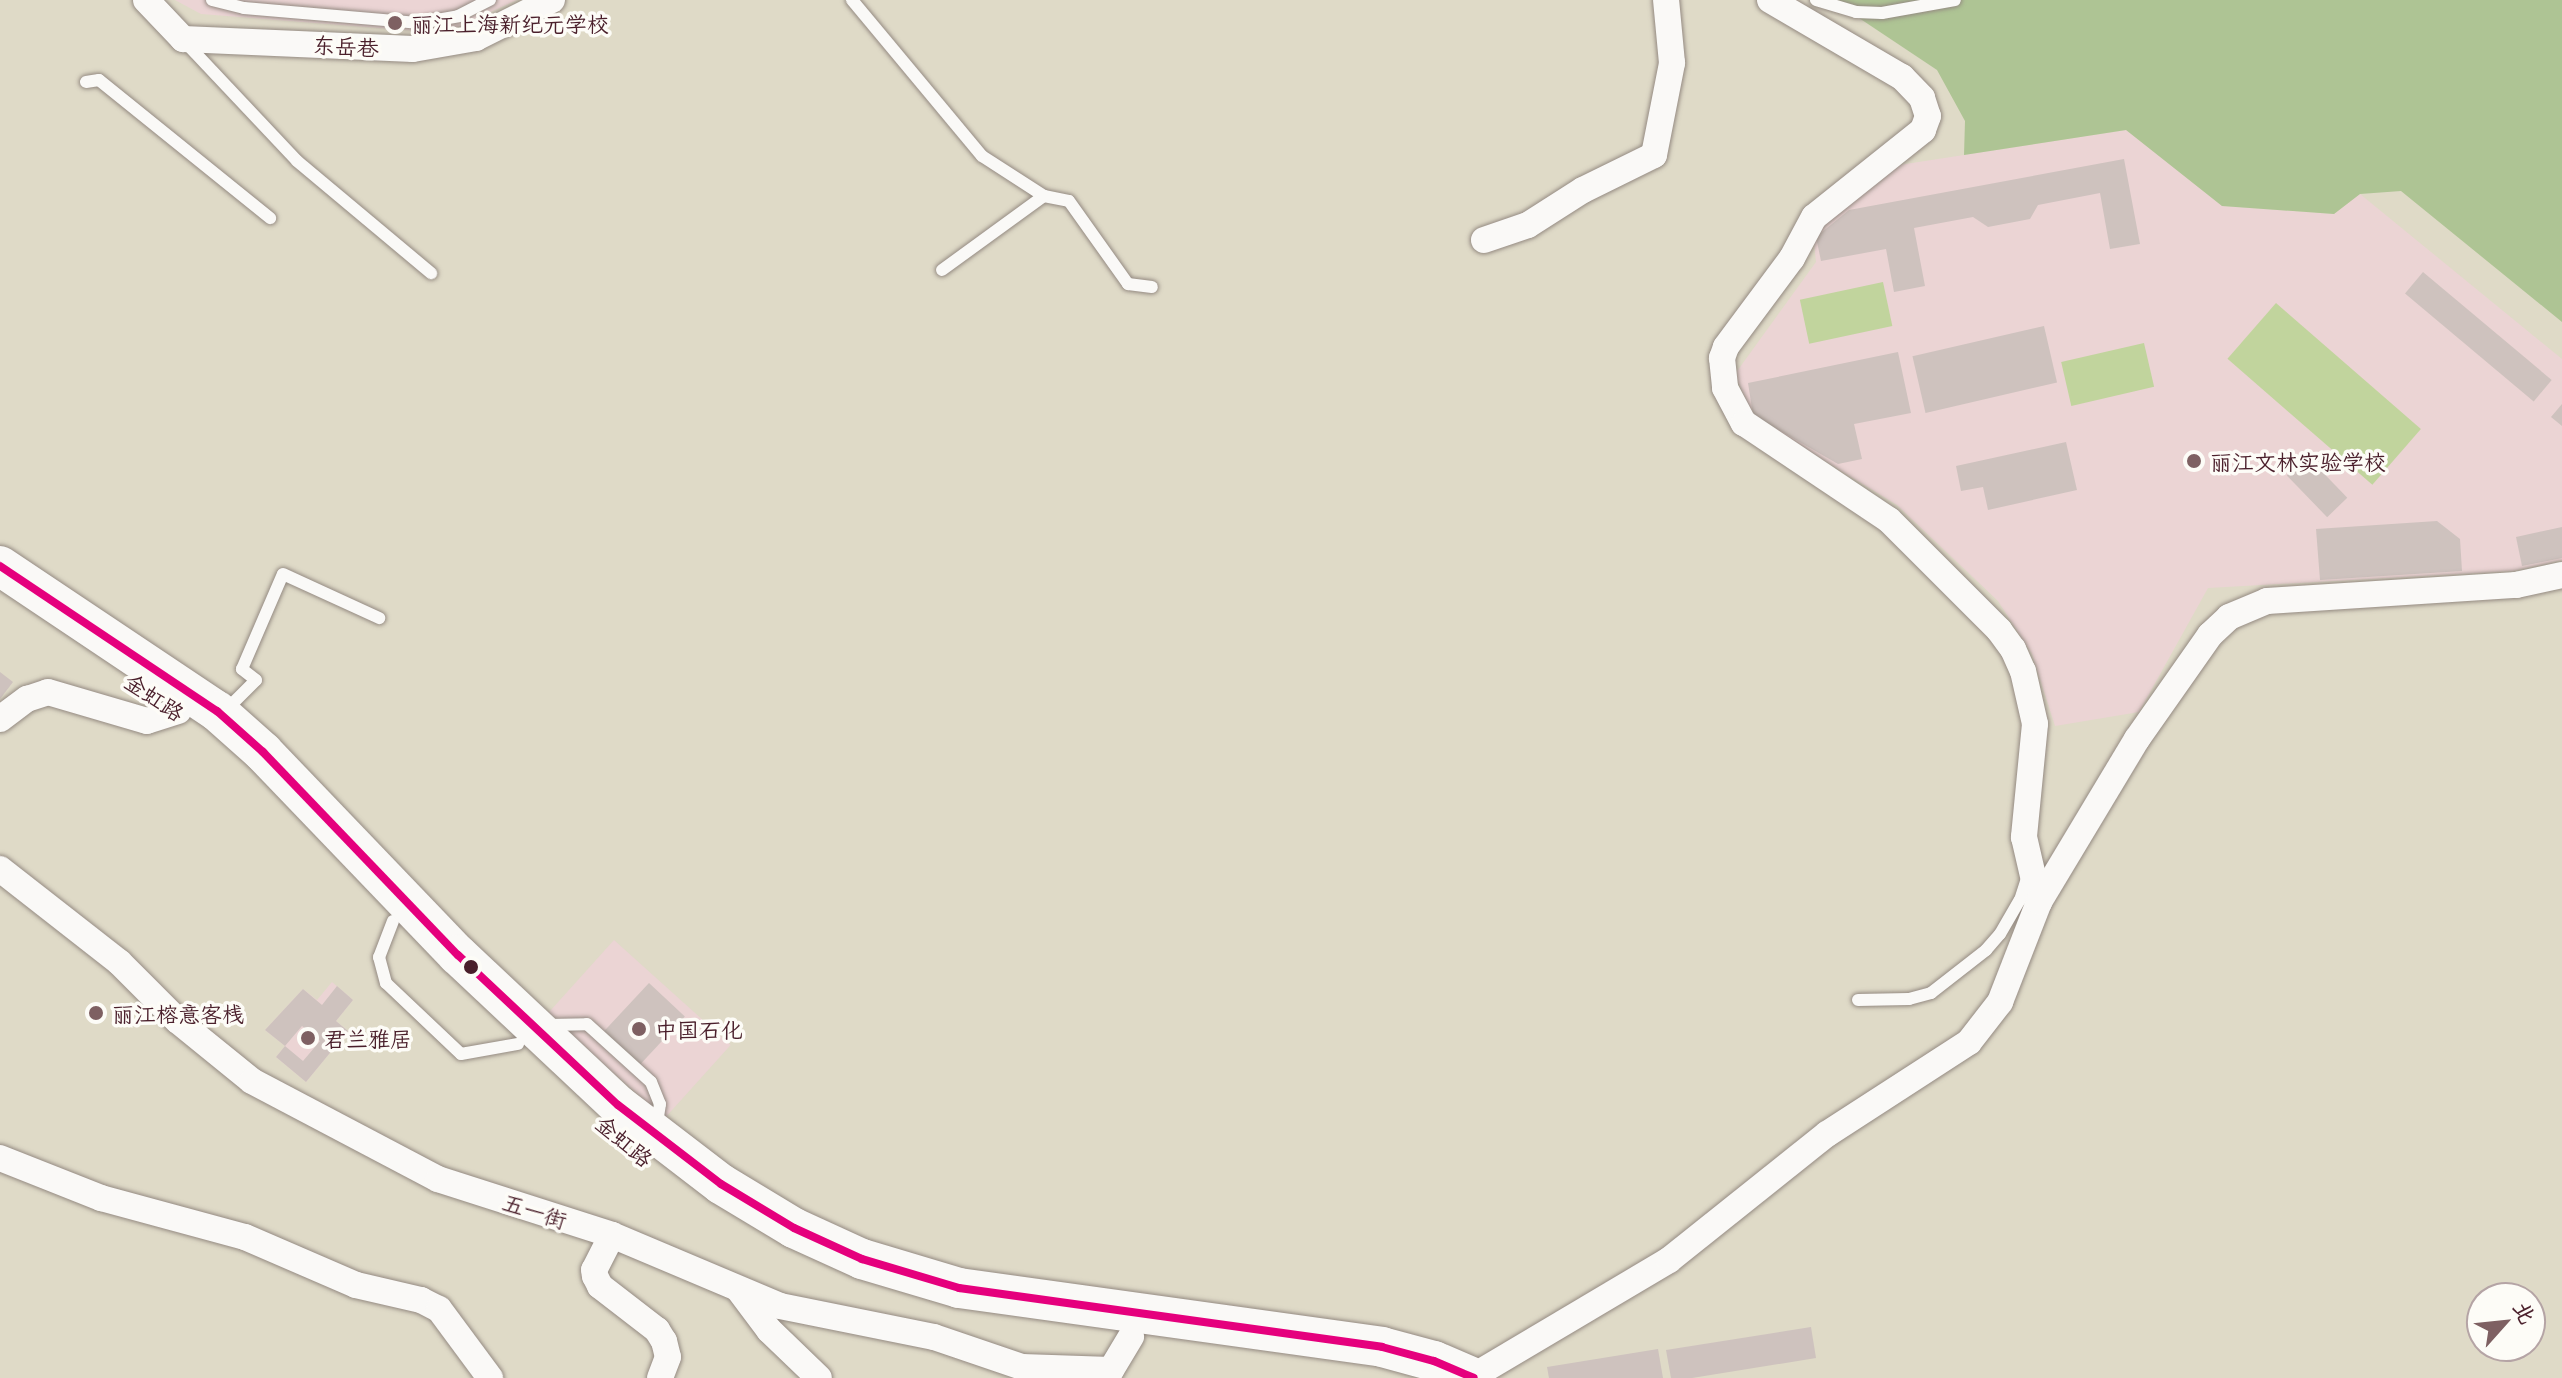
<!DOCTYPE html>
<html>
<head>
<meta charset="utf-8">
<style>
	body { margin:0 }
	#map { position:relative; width:2562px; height:1378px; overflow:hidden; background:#dfdac7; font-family:"Playpen Sans","LXGW WenKai TC",sans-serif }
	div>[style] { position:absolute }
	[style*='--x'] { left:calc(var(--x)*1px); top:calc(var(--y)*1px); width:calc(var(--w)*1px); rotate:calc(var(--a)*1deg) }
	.built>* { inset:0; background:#ebd4d4; transform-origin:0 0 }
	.green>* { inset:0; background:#c1d49d; transform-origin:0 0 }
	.forest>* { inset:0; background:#aec494 }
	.building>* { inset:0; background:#cec2be; transform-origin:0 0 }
	.roads { filter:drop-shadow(0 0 2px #948a82) drop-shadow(0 0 2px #948a82) }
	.lane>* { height:12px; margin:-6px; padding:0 6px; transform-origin:6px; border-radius:6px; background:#faf9f7 }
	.street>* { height:26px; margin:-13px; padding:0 13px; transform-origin:13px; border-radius:13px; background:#faf9f7 }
	.primary>* { height:40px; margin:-20px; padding:0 20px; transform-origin:20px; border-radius:20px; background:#faf9f7 }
	.bus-1>* { height:8px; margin:-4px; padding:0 4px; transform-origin:4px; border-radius:4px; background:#e5007d }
	.dots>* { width:22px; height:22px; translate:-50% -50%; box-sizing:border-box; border:4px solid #fdfcf7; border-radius:50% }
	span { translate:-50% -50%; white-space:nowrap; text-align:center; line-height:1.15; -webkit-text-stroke:7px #fdfcf7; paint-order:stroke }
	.poi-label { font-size:22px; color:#4a1f2b }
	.left { translate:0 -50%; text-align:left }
	.street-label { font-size:22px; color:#4a1f2b }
	.north { position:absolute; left:2466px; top:1282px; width:80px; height:80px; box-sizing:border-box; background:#fdfcf7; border:2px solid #b5a4a5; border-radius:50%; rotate:63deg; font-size:22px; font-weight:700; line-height:32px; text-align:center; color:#4a1f2b }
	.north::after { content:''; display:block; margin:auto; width:28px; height:36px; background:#7e6062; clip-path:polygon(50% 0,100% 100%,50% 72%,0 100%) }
</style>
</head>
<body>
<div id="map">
	<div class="built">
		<i style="clip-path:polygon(175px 0,517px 0,444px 33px,201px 14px)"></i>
		<i style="clip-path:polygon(2127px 130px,2222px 206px,2334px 214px,2360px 194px,2562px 359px,2562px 560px,2513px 571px,2208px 588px,2139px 712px,2055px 726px,2032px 654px,1998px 601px,1897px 505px,1753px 417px,1735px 374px,1816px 262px,1813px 233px,1899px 165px)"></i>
		<i style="left:614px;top:940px;width:157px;height:99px;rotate:42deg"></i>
		<i style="clip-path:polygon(332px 982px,353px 1000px,336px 1021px,348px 1031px,306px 1082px,276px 1057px,285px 1046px,265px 1030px,303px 989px,317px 1000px)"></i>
	</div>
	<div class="green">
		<i style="left:1883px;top:282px;width:45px;height:85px;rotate:78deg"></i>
		<i style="left:2276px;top:303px;width:192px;height:74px;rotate:41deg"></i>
		<i style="left:2144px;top:343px;width:45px;height:85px;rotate:77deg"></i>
	</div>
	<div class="forest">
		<i style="clip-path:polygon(1832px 0,2562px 0,2562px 322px,2401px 191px,2360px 194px,2334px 214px,2222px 206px,2126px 130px,1964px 155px,1965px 121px,1937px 70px)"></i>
	</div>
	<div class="building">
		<i style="clip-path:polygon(2124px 159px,2140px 244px,2110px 249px,2100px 193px,2038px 205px,2030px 219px,1988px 227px,1973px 217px,1914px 228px,1925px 286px,1894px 292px,1886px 249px,1821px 261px,1816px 237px,1849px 210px)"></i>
		<i style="left:2423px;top:272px;width:168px;height:28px;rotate:40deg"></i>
		<i style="left:2044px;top:326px;width:58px;height:135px;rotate:77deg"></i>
		<i style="clip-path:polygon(1898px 352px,1911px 413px,1854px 424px,1862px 459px,1838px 464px,1753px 415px,1748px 383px)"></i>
		<i style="clip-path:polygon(2562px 404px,2562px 426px,2551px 417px)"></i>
		<i style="clip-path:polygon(2066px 442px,2077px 490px,1988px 510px,1983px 487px,1961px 491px,1956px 466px)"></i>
		<i style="left:2307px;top:456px;width:58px;height:28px;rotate:46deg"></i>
		<i style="clip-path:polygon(2437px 521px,2460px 539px,2462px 571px,2320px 580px,2316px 529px)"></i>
		<i style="clip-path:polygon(2562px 527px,2562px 558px,2522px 566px,2516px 537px)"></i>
		<i style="clip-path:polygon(0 672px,13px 682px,0 699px)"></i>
		<i style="left:649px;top:983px;width:49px;height:69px;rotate:43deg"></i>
		<i style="clip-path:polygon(337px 986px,353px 1000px,336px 1021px,348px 1031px,306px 1082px,276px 1057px,285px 1046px,303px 1061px,320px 1041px,302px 1026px,285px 1046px,265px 1030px,303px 989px,322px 1005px)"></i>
		<i style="clip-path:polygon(1811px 1327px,1816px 1358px,1692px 1378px,1671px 1378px,1666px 1350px)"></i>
		<i style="clip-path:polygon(1658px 1349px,1663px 1378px,1549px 1378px,1547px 1367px)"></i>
	</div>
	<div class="roads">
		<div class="lane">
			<i style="--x:212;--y:0;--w:33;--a:14"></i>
			<i style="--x:244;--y:8;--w:177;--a:4.9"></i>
			<i style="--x:420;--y:23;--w:39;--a:-10"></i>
			<i style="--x:458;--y:16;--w:36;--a:-27"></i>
			<i style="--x:852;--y:0;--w:203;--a:50.2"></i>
			<i style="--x:982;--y:156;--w:74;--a:32.8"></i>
			<i style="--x:1044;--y:196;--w:25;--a:11"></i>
			<i style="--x:1069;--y:201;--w:102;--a:54.6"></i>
			<i style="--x:1128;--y:284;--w:24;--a:7"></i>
			<i style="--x:1816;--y:0;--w:42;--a:16.7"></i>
			<i style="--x:1856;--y:12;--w:26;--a:2"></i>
			<i style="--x:1882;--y:13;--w:74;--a:-10.1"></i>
			<i style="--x:185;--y:42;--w:163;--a:46.7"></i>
			<i style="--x:297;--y:161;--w:175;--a:39.9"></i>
			<i style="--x:86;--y:82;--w:13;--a:-9"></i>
			<i style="--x:99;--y:80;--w:220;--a:38.9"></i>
			<i style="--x:942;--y:270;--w:126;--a:-36"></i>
			<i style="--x:224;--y:712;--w:45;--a:-45"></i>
			<i style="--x:256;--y:680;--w:18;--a:-142"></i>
			<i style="--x:242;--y:669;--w:103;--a:-66.7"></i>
			<i style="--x:283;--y:574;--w:106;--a:24.6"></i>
			<i style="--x:393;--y:921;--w:39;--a:111"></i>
			<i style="--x:379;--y:957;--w:27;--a:75"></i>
			<i style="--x:386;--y:983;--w:103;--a:43.4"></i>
			<i style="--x:461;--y:1054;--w:58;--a:-10"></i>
			<i style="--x:1858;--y:1000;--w:51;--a:-1.1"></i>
			<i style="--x:1909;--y:999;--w:23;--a:-15"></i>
			<i style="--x:1931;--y:993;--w:70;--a:-38"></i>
			<i style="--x:1986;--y:950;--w:21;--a:-49"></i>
			<i style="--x:2000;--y:934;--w:39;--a:-60"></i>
			<i style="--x:2020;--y:900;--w:23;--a:-72"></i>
			<i style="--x:548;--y:1025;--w:39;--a:-1"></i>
			<i style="--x:587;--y:1024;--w:86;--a:42.2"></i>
			<i style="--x:651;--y:1082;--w:24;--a:68"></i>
			<i style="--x:660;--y:1104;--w:20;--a:99"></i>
		</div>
		<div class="street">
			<i style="--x:146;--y:0;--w:54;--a:46.5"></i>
			<i style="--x:183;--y:39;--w:230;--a:2.5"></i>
			<i style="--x:413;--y:49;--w:64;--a:-9.9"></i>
			<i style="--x:476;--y:38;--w:85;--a:-26.6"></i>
			<i style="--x:1770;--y:0;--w:153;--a:30.3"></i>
			<i style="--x:1902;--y:77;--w:29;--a:46"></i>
			<i style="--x:1922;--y:98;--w:19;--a:72"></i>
			<i style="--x:1928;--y:116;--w:15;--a:110"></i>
			<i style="--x:1923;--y:130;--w:139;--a:141.4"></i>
			<i style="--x:1814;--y:217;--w:47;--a:118.2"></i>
			<i style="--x:1792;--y:258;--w:111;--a:126.6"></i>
			<i style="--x:1726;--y:347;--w:12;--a:110"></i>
			<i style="--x:1722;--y:358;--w:30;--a:84"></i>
			<i style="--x:1725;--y:388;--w:40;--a:62"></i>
			<i style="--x:1744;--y:423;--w:174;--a:33.8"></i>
			<i style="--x:1889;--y:520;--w:156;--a:45"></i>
			<i style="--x:1999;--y:630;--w:24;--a:54"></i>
			<i style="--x:2013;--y:649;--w:24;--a:66"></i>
			<i style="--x:2023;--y:671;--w:54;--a:77.2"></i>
			<i style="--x:2035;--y:724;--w:114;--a:95.6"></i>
			<i style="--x:2024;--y:837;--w:67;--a:77"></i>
			<i style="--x:1484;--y:240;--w:46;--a:-18.8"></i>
			<i style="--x:1528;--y:225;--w:65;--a:-32.5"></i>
			<i style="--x:1583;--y:190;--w:79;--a:-26.2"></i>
			<i style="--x:1654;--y:155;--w:94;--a:-78.9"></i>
			<i style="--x:1672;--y:63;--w:63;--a:-95.4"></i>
			<i style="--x:0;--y:719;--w:34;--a:-37"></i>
			<i style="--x:27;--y:699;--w:22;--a:-18"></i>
			<i style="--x:48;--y:692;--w:103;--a:16.3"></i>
			<i style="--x:147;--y:721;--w:33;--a:-18"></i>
			<i style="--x:0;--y:869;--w:151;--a:38"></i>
			<i style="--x:119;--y:962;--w:83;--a:45"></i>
			<i style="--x:178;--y:1021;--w:95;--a:39"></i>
			<i style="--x:252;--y:1081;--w:210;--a:27.8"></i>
			<i style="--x:438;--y:1179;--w:183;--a:17.8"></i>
			<i style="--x:612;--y:1235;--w:182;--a:22.9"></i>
			<i style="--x:780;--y:1306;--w:157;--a:11.4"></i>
			<i style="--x:934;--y:1337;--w:93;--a:18.8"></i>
			<i style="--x:1022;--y:1367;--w:89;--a:1.9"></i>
			<i style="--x:1111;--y:1370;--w:39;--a:-59"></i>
			<i style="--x:0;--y:1158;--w:109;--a:21.6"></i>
			<i style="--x:101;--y:1198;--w:149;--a:15.2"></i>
			<i style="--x:245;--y:1237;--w:121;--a:23.4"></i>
			<i style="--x:356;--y:1285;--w:67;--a:13"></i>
			<i style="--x:421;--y:1300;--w:20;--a:27"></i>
			<i style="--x:439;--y:1309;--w:86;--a:53.5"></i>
			<i style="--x:612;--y:1235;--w:39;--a:117"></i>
			<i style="--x:594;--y:1270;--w:6;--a:81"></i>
			<i style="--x:595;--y:1276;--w:11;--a:63"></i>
			<i style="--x:600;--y:1286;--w:72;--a:37.7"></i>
			<i style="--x:657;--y:1330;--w:13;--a:58"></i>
			<i style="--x:664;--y:1341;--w:16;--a:76"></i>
			<i style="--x:668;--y:1357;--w:22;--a:111"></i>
			<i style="--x:739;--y:1290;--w:50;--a:53.1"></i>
			<i style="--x:769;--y:1330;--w:69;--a:43.8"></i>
			<i style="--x:1472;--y:1377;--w:229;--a:-30.7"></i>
			<i style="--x:1669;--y:1260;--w:202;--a:-38.6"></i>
			<i style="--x:1827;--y:1134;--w:169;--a:-32.9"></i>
			<i style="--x:1969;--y:1042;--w:51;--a:-52.2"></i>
			<i style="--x:2000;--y:1002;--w:107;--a:-68.7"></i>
			<i style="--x:2039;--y:902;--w:190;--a:-59"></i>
			<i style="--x:2137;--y:739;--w:127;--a:-54.9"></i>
			<i style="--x:2210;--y:635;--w:26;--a:-43"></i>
			<i style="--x:2229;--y:617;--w:41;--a:-22.8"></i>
			<i style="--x:2267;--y:601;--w:250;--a:-3.7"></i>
			<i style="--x:2516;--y:585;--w:47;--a:-12.3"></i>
		</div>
		<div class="primary">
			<i style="--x:0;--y:566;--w:261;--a:33.8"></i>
			<i style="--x:217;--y:711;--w:62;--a:41.7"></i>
			<i style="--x:263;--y:752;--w:281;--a:46.2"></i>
			<i style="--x:458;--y:955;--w:219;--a:43.2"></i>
			<i style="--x:618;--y:1105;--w:130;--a:37.5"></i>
			<i style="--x:721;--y:1184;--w:85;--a:31.1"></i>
			<i style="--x:794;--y:1228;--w:75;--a:24.5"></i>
			<i style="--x:862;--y:1259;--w:101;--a:16.6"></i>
			<i style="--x:959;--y:1288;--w:427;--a:7.9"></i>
			<i style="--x:1382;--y:1347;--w:54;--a:15.1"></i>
			<i style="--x:1434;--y:1361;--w:43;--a:23"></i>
		</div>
	</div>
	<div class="bus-1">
		<i style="--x:0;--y:566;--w:261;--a:33.8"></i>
		<i style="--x:217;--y:711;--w:62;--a:41.7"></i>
		<i style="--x:263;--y:752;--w:281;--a:46.2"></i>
		<i style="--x:458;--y:955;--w:219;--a:43.2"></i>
		<i style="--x:618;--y:1105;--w:130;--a:37.5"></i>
		<i style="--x:721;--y:1184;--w:85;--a:31.1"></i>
		<i style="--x:794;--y:1228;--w:75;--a:24.5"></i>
		<i style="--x:862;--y:1259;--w:101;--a:16.6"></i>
		<i style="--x:959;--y:1288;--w:427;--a:7.9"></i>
		<i style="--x:1382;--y:1347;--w:54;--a:15.1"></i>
		<i style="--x:1434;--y:1361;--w:43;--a:23"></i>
	</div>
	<div class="dots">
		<i style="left:395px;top:23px;background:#7e6062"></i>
		<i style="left:2194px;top:461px;background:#7e6062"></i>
		<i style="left:471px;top:967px;background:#4a1f2b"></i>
		<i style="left:96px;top:1013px;background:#7e6062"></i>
		<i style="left:639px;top:1029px;background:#7e6062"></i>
		<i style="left:308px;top:1038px;background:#7e6062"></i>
	</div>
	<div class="poi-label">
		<span class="left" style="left:411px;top:23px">丽江上海新纪元学校</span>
		<span class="left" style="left:2210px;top:461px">丽江文林实验学校</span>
		<span class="left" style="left:112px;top:1013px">丽江榕意客栈</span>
		<span class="left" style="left:655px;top:1029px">中国石化</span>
		<span class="left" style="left:324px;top:1038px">君兰雅居</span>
	</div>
	<div class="street-label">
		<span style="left:346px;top:45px;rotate:3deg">东岳巷</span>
		<span style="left:155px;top:696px;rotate:34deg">金虹路</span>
		<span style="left:625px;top:1140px;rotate:40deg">金虹路</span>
		<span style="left:535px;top:1210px;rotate:18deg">五一街</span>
	</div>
	<div class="north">北</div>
</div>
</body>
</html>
